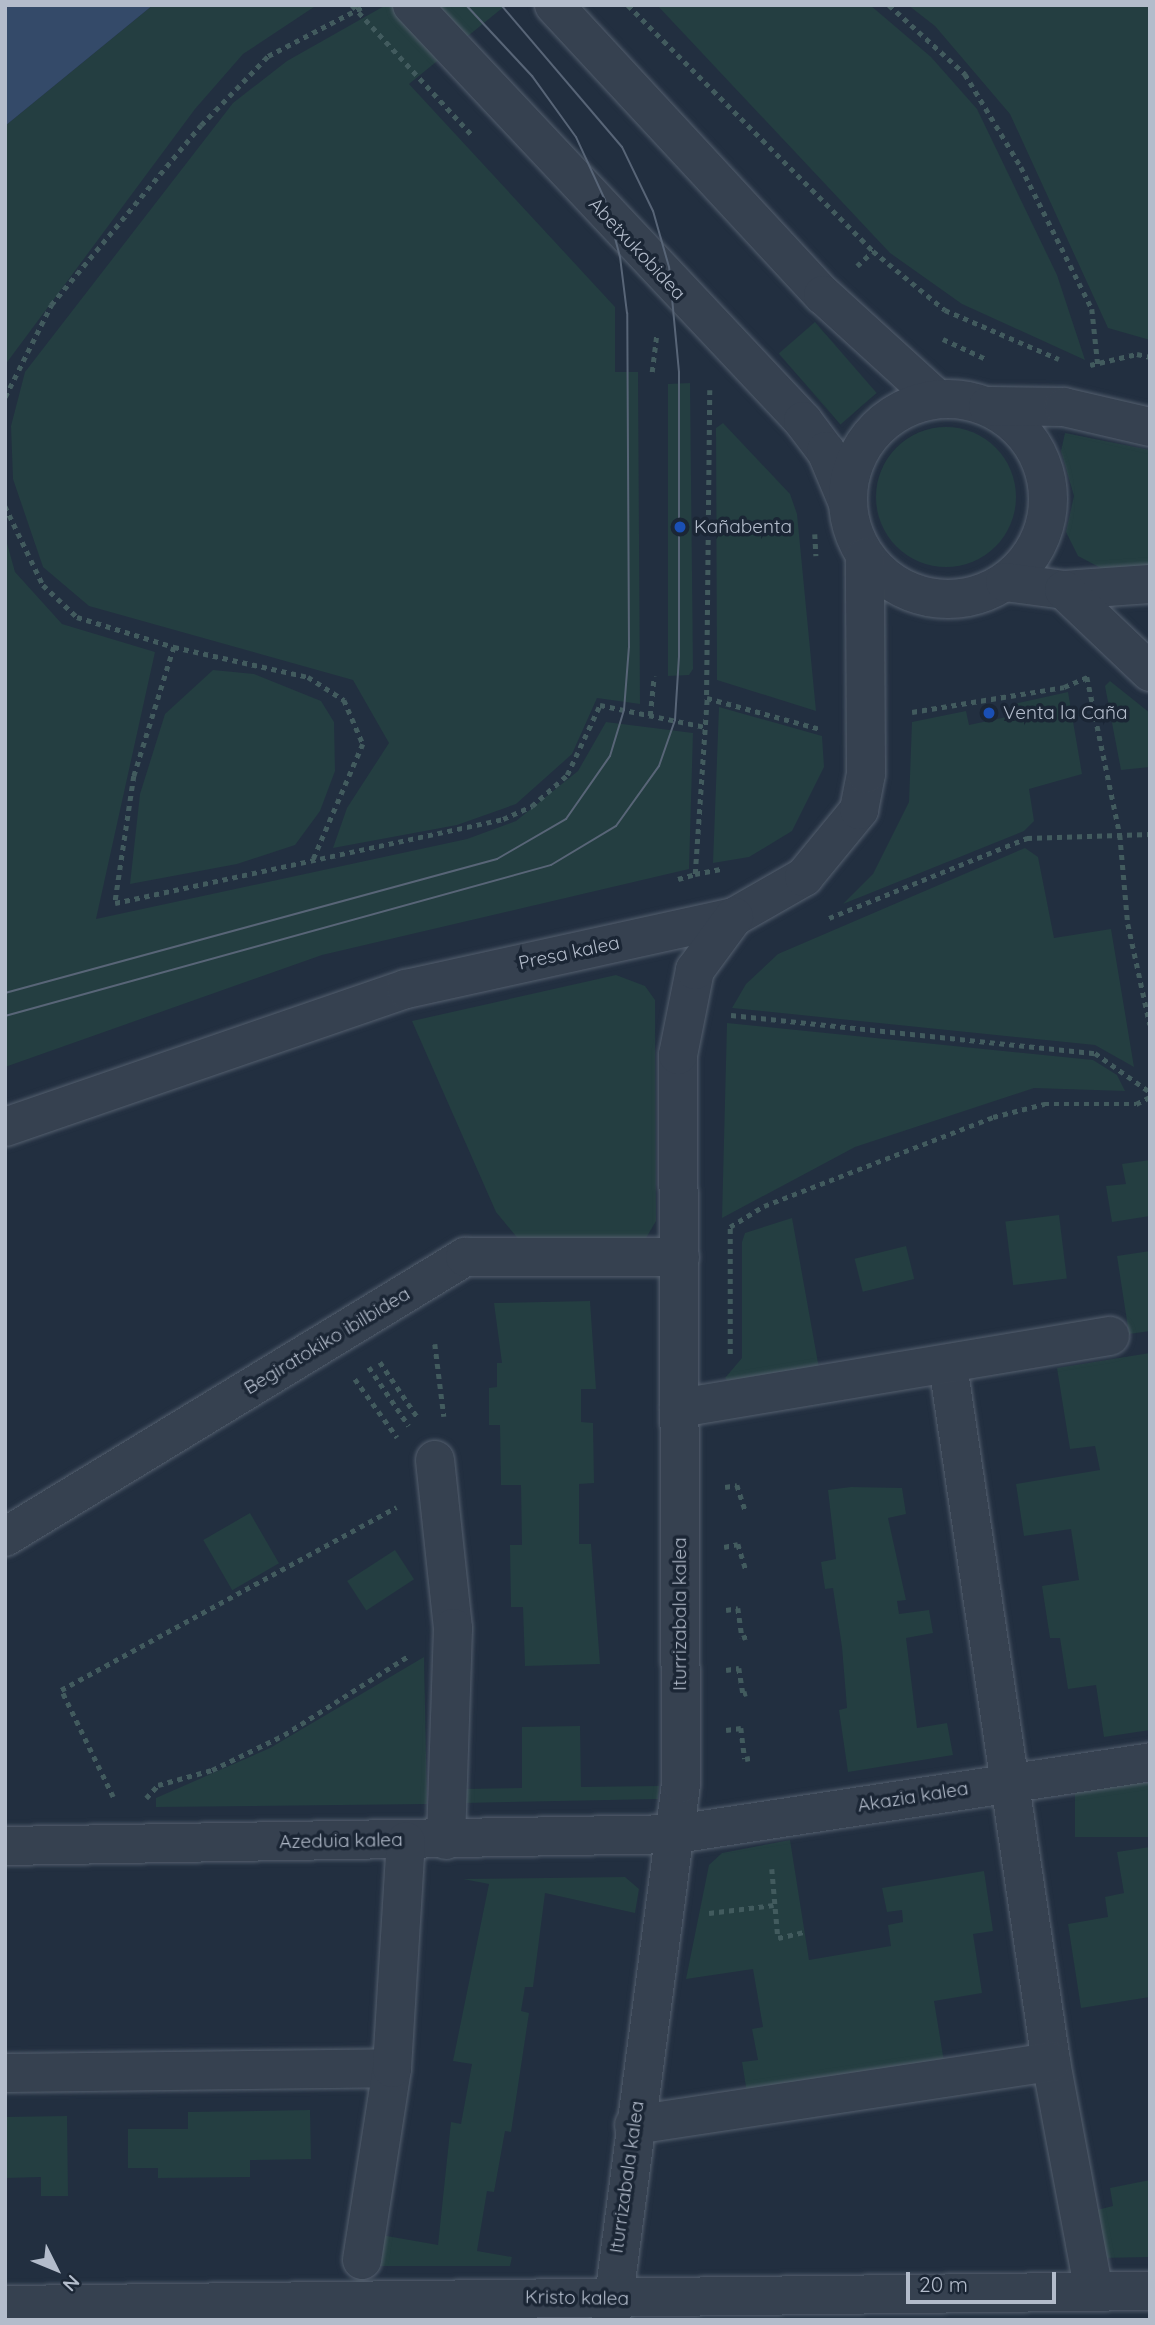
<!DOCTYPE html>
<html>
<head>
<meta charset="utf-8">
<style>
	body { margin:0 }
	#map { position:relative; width:1155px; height:2325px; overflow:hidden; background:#222f40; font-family:Quicksand,sans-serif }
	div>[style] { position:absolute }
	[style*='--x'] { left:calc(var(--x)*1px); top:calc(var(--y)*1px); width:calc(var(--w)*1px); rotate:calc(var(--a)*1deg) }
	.green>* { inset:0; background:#243e41; transform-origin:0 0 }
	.round { border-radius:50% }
	.water>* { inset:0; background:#344a69 }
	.path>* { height:4.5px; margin-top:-2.25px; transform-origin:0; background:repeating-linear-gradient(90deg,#425b5e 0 5px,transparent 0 10px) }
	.roads { filter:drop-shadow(0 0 2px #545f6e) drop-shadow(0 0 2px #545f6e) }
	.minor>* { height:38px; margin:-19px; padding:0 19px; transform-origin:19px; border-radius:19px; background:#364150 }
	.minor>.ring { margin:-19px; padding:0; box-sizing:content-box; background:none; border:38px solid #364150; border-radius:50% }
	.tram>* { height:2px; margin:-1px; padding:0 1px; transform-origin:1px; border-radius:1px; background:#586577 }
	.path-bridge>* { height:4.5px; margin-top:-2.25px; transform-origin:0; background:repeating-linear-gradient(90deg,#425b5e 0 5px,transparent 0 10px) }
	.dots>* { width:19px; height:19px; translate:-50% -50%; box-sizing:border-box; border:4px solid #1b2635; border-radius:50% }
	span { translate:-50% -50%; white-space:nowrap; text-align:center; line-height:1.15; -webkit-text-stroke:7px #1b2635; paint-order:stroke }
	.street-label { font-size:19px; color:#b3bccb }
	.poi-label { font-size:19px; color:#b3bccb }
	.left { translate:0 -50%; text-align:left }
	.frame { position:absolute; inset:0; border:7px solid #b3bccb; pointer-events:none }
	.north { position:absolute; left:21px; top:2234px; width:70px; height:70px; -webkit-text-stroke:5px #1b2635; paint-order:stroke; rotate:133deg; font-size:19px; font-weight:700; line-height:28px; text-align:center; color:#b3bccb }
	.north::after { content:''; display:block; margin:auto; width:24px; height:32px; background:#b3bccb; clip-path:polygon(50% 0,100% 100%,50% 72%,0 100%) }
	.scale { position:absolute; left:906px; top:2272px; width:150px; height:32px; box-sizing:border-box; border:4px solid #b3bccb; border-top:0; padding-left:9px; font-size:21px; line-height:24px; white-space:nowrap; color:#b3bccb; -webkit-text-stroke:5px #1b2635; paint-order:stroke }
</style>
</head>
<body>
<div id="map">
	<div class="green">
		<i style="clip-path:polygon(153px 5px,317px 5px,243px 54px,195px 109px,5px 365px,5px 126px)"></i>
		<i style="clip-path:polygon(386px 5px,506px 5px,409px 84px,615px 307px,615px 372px,638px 372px,640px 704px,597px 698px,572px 754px,516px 804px,457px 825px,333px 848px,347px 808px,389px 743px,353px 680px,89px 606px,43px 567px,13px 479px,11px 426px,25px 372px,233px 103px,287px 61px)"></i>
		<i style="clip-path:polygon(657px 5px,870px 5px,931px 57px,977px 109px,1057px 275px,1085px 360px,962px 304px,890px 253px)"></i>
		<i style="clip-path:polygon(908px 5px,1150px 5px,1150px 340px,1108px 328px,1010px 114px,935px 26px)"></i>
		<i style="left:815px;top:322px;width:94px;height:48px;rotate:49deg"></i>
		<i style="clip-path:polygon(690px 383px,693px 669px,689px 675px,668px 676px,668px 384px)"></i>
		<i style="clip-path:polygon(723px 423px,790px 494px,797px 514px,816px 711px,717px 680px,716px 428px)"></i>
		<i class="round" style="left:876px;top:427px;width:140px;height:140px"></i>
		<i style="clip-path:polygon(1065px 433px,1150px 450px,1150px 572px,1101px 568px,1078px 556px,1066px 532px,1074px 496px,1061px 451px)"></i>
		<i style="clip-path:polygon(5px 536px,15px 572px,62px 624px,155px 652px,96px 919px,467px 839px,516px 821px,578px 771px,606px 722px,693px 733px,689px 869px,322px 955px,5px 1067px)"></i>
		<i style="clip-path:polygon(213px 670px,254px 674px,321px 701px,334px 722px,335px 771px,320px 811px,295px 845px,237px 864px,130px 884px,140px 794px,165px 714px)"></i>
		<i style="clip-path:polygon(1110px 681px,1150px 713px,1150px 767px,1121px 770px,1105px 686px)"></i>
		<i style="clip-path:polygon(1068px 692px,1082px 774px,1029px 789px,1034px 821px,1024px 831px,843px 904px,873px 874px,909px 802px,912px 722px,966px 711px,969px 725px,1016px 715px,1014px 704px)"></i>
		<i style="clip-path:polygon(719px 707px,822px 736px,824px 767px,792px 831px,749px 857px,713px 863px)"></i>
		<i style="clip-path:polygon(1025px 848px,1038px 857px,1054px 938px,1111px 929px,1134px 1067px,1095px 1045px,732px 1008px,746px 984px,778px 954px)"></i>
		<i style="clip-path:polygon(616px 975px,645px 986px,655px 1000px,656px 1221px,646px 1238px,525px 1247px,496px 1212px,412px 1021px)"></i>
		<i style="clip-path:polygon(727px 1023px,1093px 1060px,1117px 1075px,1125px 1091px,1034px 1088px,855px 1147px,722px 1218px)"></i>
		<i style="clip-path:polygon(1150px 1160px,1150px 1216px,1112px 1222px,1106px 1186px,1126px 1184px,1122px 1164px)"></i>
		<i style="left:1059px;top:1215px;width:64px;height:54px;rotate:83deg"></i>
		<i style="clip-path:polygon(792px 1218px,820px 1374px,730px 1384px,725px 1378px,742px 1358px,742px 1242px,745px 1233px)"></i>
		<i style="left:906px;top:1246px;width:34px;height:53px;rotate:76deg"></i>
		<i style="clip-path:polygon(1150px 1251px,1150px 1331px,1129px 1334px,1117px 1256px)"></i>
		<i style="clip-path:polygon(590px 1301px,596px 1389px,581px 1389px,581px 1422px,593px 1423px,594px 1483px,579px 1484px,579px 1544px,591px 1544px,600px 1664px,525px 1666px,523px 1607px,511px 1607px,510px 1545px,522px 1545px,521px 1485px,501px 1485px,500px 1425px,489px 1425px,489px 1388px,497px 1387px,497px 1363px,502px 1363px,494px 1303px)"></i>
		<i style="clip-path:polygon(1150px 1353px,1150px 1730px,1104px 1737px,1096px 1685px,1068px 1689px,1060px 1638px,1050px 1638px,1042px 1586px,1079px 1580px,1071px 1529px,1024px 1536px,1016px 1484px,1100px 1470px,1095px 1446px,1070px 1449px,1057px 1368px)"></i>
		<i style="clip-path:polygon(851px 1487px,902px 1488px,906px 1514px,888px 1518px,906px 1600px,897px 1601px,899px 1614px,929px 1610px,933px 1633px,906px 1638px,917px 1728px,947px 1723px,953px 1755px,848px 1772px,839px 1710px,847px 1708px,842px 1647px,833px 1588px,825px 1589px,821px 1562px,836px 1559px,828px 1490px)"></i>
		<i style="left:250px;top:1513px;width:58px;height:54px;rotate:60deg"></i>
		<i style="left:395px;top:1550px;width:35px;height:57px;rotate:57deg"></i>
		<i style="clip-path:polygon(424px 1657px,427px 1804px,156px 1807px,156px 1798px,270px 1748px)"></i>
		<i style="clip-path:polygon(580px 1726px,581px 1787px,659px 1786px,658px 1799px,462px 1803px,464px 1789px,522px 1788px,522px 1727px)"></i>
		<i style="left:1150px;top:1783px;width:54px;height:75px;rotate:90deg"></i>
		<i style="clip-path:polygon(790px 1840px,809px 1960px,891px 1946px,888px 1925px,903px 1922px,902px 1910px,887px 1912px,882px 1888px,984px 1871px,993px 1931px,973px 1934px,982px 1993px,934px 2001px,944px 2062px,747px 2093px,742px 2062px,758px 2060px,752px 2029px,763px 2027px,753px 1969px,686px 1979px,709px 1865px,722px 1853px)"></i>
		<i style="clip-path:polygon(1150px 1847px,1150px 1997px,1081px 2008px,1068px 1924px,1108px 1917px,1105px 1897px,1124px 1893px,1117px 1852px)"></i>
		<i style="clip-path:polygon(625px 1877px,639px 1889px,635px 1913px,545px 1893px,533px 1987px,525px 1987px,521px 2011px,529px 2013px,511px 2132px,505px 2131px,494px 2192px,487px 2191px,477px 2251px,512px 2257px,510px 2266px,378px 2266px,381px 2235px,438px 2245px,451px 2122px,461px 2124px,472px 2064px,453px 2061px,489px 1884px,463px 1879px)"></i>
		<i style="clip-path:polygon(310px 2110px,311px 2159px,250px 2160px,250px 2177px,158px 2178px,158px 2168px,128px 2168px,128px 2129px,188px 2129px,188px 2112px)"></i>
		<i style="clip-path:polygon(67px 2116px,68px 2196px,41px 2196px,41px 2177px,6px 2178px,5px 2117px)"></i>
		<i style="clip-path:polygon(1150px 2180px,1150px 2257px,1100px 2258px,1093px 2211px,1113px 2206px,1110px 2188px)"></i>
	</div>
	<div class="water">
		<i style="clip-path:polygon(5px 5px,153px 5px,5px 126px)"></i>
	</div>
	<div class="path">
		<i style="--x:628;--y:5;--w:347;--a:45.1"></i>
		<i style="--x:889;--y:5;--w:103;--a:42.2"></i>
		<i style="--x:965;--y:74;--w:109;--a:58.9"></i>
		<i style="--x:1021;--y:167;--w:159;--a:63.4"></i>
		<i style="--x:1092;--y:309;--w:56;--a:83.9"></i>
		<i style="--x:857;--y:266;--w:22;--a:-43"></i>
		<i style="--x:873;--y:251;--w:93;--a:39.3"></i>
		<i style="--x:945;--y:310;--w:124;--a:23.3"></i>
		<i style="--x:943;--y:339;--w:47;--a:24.9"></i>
		<i style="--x:1090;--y:365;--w:48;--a:-13.2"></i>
		<i style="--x:1137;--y:354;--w:13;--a:13"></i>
		<i style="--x:652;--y:372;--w:38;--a:-83"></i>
		<i style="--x:710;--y:390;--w:308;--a:90.6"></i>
		<i style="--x:707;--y:698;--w:117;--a:15.3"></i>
		<i style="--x:5;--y:397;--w:103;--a:-63.4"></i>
		<i style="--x:51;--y:305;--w:234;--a:-50.2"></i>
		<i style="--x:201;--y:125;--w:96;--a:-45.8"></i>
		<i style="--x:268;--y:56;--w:110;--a:-27.5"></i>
		<i style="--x:5;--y:506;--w:88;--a:64.3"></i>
		<i style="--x:43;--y:585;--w:47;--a:43.3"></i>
		<i style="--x:77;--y:617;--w:102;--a:17.2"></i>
		<i style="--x:174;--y:647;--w:135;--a:107.2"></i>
		<i style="--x:134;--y:776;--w:128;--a:98.5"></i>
		<i style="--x:115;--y:903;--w:397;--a:-12.2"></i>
		<i style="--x:503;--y:819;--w:32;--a:-24"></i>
		<i style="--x:532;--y:806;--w:47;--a:-41.5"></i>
		<i style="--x:567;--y:775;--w:77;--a:-64.8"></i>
		<i style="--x:600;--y:705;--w:107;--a:11.8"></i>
		<i style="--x:815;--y:534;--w:22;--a:87"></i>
		<i style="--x:174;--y:647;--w:137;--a:12.6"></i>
		<i style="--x:308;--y:677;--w:43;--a:32.6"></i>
		<i style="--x:344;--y:700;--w:48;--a:66.6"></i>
		<i style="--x:363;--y:744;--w:126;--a:113.3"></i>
		<i style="--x:1087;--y:677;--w:161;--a:78.2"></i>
		<i style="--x:1120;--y:835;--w:89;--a:84.9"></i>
		<i style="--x:1128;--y:924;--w:103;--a:77.7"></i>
		<i style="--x:912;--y:712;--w:154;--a:-9.3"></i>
		<i style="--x:1064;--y:687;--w:26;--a:-23"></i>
		<i style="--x:650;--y:716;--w:40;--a:-84.3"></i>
		<i style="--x:695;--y:874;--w:26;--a:-11"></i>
		<i style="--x:678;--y:879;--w:18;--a:-16"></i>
		<i style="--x:695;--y:874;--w:176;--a:-86.1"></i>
		<i style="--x:829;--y:918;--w:214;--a:-22"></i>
		<i style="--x:1027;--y:838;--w:123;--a:-1.9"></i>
		<i style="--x:731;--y:1015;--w:366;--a:6"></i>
		<i style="--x:1095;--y:1053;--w:67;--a:35.3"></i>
		<i style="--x:435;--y:1344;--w:73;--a:82.9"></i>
		<i style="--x:730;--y:1354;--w:127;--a:-90"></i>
		<i style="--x:730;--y:1227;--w:40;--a:-32"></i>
		<i style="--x:764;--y:1206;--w:246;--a:-21.2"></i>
		<i style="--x:993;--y:1117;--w:53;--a:-14.3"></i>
		<i style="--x:1044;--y:1104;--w:92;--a:0"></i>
		<i style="--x:1136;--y:1104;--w:16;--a:-27"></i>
		<i style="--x:380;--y:1362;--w:68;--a:55.8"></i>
		<i style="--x:369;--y:1367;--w:71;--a:55.9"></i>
		<i style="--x:355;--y:1379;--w:72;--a:54.1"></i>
		<i style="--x:725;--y:1487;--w:12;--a:-9"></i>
		<i style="--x:737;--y:1485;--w:26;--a:72"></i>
		<i style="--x:724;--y:1547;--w:14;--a:-12"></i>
		<i style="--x:738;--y:1544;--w:27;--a:73"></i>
		<i style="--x:726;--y:1610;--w:12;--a:-9"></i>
		<i style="--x:738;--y:1608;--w:30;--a:82"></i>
		<i style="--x:742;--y:1638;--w:6;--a:-18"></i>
		<i style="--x:726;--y:1670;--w:13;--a:-9"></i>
		<i style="--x:739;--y:1668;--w:26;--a:81"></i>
		<i style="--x:743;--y:1694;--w:4;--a:-14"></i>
		<i style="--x:726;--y:1730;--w:15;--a:-8"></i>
		<i style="--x:741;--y:1728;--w:31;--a:83"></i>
		<i style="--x:745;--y:1759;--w:5;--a:-11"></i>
		<i style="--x:113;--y:1797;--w:119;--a:-115.9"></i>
		<i style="--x:61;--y:1690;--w:382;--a:-28.6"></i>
		<i style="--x:146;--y:1798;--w:18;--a:-47"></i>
		<i style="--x:158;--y:1785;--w:56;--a:-15.5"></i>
		<i style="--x:212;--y:1770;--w:80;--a:-25.9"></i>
		<i style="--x:284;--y:1735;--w:146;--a:-32.4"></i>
		<i style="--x:772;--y:1869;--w:69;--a:85"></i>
		<i style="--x:778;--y:1938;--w:27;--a:-13"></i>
		<i style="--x:709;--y:1913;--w:65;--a:-7"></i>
	</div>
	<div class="roads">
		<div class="minor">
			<i style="--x:412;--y:5;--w:571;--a:46.77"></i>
			<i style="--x:803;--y:421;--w:38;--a:53"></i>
			<i style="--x:826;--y:451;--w:54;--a:67.2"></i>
			<i style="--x:554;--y:5;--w:396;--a:47.2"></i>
			<i style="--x:823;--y:295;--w:154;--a:42.4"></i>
			<i class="ring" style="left:848px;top:399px;width:162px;height:162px"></i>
			<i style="--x:988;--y:406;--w:76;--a:0.8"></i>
			<i style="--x:1064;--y:407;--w:88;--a:13.1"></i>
			<i style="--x:1005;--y:582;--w:60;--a:7.7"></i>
			<i style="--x:1064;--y:590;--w:86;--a:-4"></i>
			<i style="--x:1064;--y:590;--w:119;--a:43.6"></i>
			<i style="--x:5;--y:1127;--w:424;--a:-19"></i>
			<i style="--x:406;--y:989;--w:336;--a:-12.4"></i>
			<i style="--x:734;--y:917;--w:81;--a:-29.7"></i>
			<i style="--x:804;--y:877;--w:87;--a:-50.6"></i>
			<i style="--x:859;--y:810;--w:37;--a:-79"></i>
			<i style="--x:866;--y:774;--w:217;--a:-90.3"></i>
			<i style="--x:948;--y:1365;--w:705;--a:81.59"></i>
			<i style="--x:1051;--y:2062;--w:233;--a:79.4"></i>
			<i style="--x:679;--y:1408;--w:437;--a:-9.5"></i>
			<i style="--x:435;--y:1460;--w:169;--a:83.9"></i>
			<i style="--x:453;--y:1628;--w:212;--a:91.9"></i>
			<i style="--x:5;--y:1537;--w:539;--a:-31.33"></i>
			<i style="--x:465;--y:1257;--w:215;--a:0"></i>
			<i style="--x:5;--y:1846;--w:671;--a:-1.02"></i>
			<i style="--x:676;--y:1834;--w:479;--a:-8.6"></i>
			<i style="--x:5;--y:2073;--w:387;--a:-0.7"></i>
			<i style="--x:634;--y:2125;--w:422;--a:-8.6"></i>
			<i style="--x:362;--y:2260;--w:194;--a:-81.1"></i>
			<i style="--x:392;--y:2068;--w:227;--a:-86.5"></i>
			<i style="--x:5;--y:2305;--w:1145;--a:-0.7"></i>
			<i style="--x:611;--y:2320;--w:541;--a:-82.56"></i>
			<i style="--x:681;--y:1784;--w:729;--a:-90.24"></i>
			<i style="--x:678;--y:1055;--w:87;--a:-78.7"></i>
			<i style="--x:695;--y:970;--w:66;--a:-53.7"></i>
		</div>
	</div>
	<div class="tram">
		<i style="--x:5;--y:993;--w:510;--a:-15.24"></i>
		<i style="--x:497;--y:859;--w:80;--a:-30.1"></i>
		<i style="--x:566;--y:819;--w:77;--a:-55.1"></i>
		<i style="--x:610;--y:756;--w:48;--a:-73.1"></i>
		<i style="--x:624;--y:710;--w:63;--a:-85.5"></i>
		<i style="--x:629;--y:647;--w:334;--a:-90.3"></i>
		<i style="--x:627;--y:313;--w:56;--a:-97.1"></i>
		<i style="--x:620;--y:257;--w:59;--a:-104.7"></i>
		<i style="--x:605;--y:200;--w:69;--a:-114.7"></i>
		<i style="--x:576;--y:137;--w:75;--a:-125.8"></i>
		<i style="--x:532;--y:76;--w:97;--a:-132.9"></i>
		<i style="--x:5;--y:1016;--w:566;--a:-15.46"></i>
		<i style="--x:551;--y:865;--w:76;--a:-31"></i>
		<i style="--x:616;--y:826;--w:74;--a:-54.4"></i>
		<i style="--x:659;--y:766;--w:49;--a:-70.8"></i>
		<i style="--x:675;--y:720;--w:64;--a:-86.4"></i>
		<i style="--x:679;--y:656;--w:284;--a:-90"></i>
		<i style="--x:679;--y:372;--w:105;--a:-95.4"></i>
		<i style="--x:669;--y:267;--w:58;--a:-105.9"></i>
		<i style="--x:653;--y:211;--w:71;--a:-115.8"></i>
		<i style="--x:622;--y:147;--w:187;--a:-130.4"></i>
		<i style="--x:1011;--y:2320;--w:139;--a:-0.4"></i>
	</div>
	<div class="path-bridge">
		<i style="--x:352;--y:5;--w:177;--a:47.3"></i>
	</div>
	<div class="dots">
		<i style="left:680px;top:527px;background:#1a4fb4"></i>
		<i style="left:989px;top:713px;background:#1a4fb4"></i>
	</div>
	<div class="street-label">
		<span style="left:637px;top:249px;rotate:47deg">Abetxukobidea</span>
		<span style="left:569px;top:953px;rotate:-12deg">Presa kalea</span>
		<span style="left:327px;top:1341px;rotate:-31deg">Begiratokiko ibilbidea</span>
		<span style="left:680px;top:1614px;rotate:-90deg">Iturrizabala kalea</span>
		<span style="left:913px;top:1797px;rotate:-9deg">Akazia kalea</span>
		<span style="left:341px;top:1841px;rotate:-1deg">Azeduia kalea</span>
		<span style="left:627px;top:2177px;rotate:-82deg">Iturrizabala kalea</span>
		<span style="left:577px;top:2298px;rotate:1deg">Kristo kalea</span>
	</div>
	<div class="poi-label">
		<span class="left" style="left:694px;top:527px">Kañabenta</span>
		<span class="left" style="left:1003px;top:713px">Venta la Caña</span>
	</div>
	<div class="frame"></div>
	<div class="north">N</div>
	<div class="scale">20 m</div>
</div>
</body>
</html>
